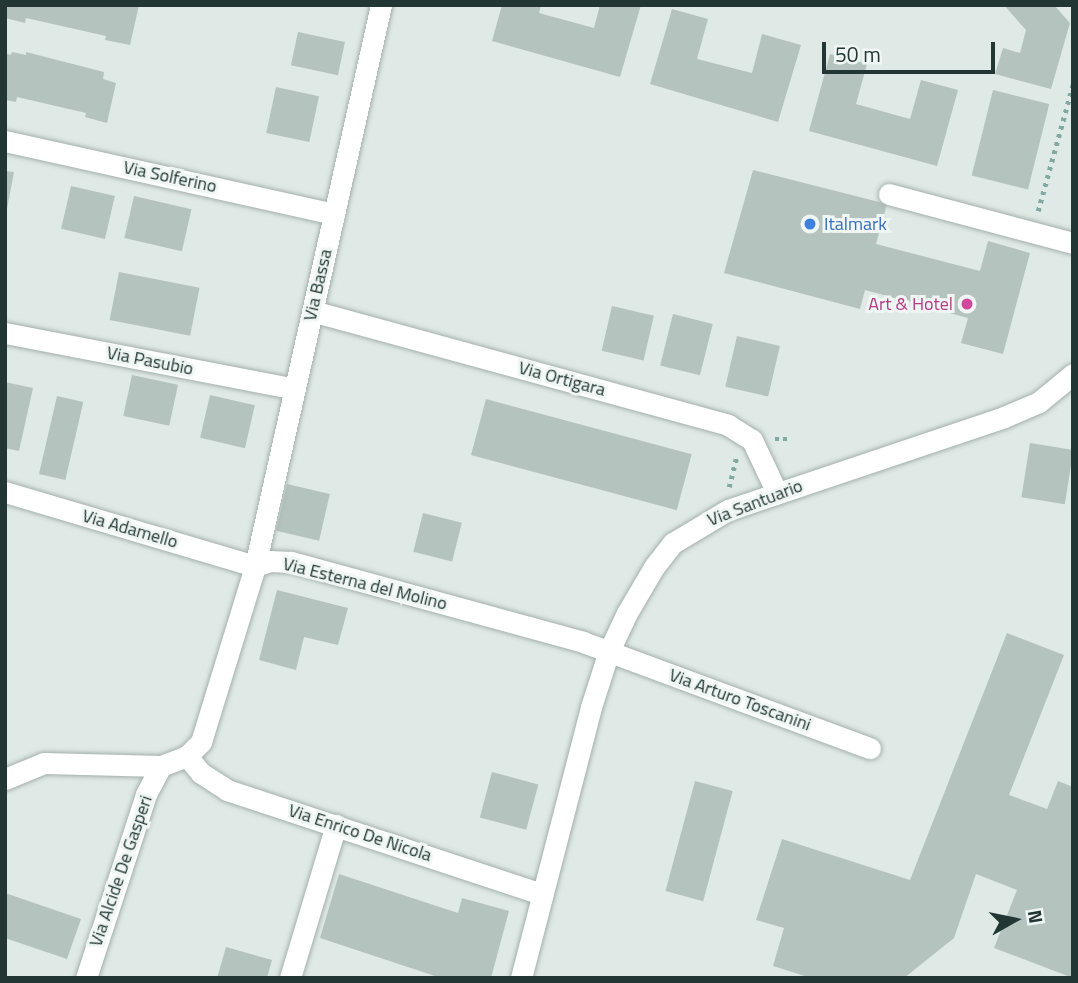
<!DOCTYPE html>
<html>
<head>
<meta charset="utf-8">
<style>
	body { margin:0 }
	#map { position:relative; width:1078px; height:983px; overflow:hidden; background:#dfe9e5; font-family:"Titillium Web",sans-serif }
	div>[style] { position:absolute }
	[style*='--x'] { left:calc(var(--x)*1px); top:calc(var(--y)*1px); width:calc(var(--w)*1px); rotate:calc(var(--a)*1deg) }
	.building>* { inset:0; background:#b5c3be; transform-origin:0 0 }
	.path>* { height:4.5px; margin-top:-2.25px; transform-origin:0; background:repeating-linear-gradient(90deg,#82a9a0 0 3.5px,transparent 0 8.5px) }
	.roads { filter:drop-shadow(0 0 2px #a3b0ac) drop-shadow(0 0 2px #a3b0ac) }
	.minor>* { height:21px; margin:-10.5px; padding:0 10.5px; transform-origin:10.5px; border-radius:10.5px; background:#fff }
	.dots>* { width:19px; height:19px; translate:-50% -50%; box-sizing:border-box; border:4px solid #eff6f3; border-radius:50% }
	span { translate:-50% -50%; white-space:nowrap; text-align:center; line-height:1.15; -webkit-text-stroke:6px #eff6f3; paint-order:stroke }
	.street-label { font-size:18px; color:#223733 }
	.shop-label { font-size:18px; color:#366cbe }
	.left { translate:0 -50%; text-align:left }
	.hotel-label { font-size:18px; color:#b23c85 }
	.right { translate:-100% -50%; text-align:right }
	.frame { position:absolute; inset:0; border:7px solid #223733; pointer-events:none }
	.north { position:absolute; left:980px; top:885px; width:70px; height:70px; -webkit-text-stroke:5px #eff6f3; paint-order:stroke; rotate:81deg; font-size:19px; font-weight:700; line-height:28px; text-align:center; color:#223733 }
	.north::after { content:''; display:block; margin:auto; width:24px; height:32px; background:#223733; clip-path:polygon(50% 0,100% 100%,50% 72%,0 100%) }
	.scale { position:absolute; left:822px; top:42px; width:173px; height:32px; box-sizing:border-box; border:4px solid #223733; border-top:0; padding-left:9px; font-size:21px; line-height:24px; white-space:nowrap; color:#223733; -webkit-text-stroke:5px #eff6f3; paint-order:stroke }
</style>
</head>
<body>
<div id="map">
	<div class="building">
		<i style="clip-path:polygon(5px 5px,139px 5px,130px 45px,105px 40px,106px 36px,26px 18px,25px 23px,5px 18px)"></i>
		<i style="clip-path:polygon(502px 5px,541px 5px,539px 13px,594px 28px,600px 5px,641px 5px,620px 77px,492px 41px)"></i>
		<i style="clip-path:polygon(1004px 5px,1054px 5px,1070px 23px,1051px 89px,995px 74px,1003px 48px,1020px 53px,1026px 30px)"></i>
		<i style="clip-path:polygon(672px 9px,708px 19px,697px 59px,752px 73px,762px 34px,801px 45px,778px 122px,650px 84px)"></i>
		<i style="left:298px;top:32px;width:48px;height:34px;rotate:12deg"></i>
		<i style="clip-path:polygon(12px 52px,26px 55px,26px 52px,104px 72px,103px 79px,116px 83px,107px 123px,85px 117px,86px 113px,17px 97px,16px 102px,5px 100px,5px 53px,11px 55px)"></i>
		<i style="clip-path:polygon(830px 54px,867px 64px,856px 104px,910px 119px,921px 80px,958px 90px,937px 166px,809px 131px)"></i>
		<i style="left:276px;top:87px;width:44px;height:47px;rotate:12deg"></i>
		<i style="left:993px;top:90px;width:58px;height:88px;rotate:14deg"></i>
		<i style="clip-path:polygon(753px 170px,887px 204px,876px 244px,980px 271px,988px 241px,1030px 253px,1003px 354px,961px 343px,968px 318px,865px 290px,860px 309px,724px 273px)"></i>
		<i style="clip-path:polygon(5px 171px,14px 172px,7px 209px,5px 209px)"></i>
		<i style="left:71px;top:186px;width:45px;height:44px;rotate:13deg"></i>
		<i style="left:134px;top:196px;width:59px;height:43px;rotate:13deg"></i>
		<i style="left:119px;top:272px;width:82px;height:49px;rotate:11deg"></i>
		<i style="left:612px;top:306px;width:43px;height:46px;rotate:13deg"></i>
		<i style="left:673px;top:314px;width:41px;height:53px;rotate:14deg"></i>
		<i style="left:737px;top:336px;width:44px;height:52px;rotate:13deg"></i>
		<i style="left:132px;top:375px;width:47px;height:42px;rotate:12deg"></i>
		<i style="clip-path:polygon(5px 382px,33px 388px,19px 451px,5px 448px)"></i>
		<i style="left:210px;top:395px;width:46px;height:44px;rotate:13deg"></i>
		<i style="left:57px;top:396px;width:27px;height:80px;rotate:13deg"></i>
		<i style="left:486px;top:399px;width:213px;height:58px;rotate:15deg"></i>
		<i style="left:1030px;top:443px;width:44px;height:55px;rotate:9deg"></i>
		<i style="left:287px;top:484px;width:44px;height:48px;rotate:13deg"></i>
		<i style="left:423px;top:513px;width:40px;height:40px;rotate:14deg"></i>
		<i style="clip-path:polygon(277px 590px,348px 608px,338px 645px,304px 637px,296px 670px,259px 660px)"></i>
		<i style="clip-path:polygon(1007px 633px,1064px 655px,1009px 795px,1047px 809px,1058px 781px,1073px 787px,1073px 978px,994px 948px,1017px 890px,976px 874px,954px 938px,904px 978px,811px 978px,773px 966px,784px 928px,756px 920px,782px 839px,910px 880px)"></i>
		<i style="left:492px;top:772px;width:48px;height:47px;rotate:15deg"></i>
		<i style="left:695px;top:781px;width:39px;height:114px;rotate:15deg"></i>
		<i style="clip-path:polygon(339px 874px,458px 913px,462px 898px,509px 911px,491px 978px,441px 978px,320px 938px)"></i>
		<i style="clip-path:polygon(5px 893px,81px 919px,67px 959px,5px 938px)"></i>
		<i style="clip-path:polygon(226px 947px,272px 960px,267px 978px,217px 978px)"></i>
	</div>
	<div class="path">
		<i style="--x:1038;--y:211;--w:132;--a:-74.6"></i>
		<i style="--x:775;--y:439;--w:13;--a:0"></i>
		<i style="--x:729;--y:487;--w:30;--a:-76"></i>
	</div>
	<div class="roads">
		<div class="minor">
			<i style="--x:5;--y:141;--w:337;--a:12.5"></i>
			<i style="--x:889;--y:194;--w:190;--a:14.9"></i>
			<i style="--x:312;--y:311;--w:431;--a:15.3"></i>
			<i style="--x:728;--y:425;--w:28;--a:32"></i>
			<i style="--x:752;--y:440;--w:59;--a:64.7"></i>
			<i style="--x:5;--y:333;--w:295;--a:10.9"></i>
			<i style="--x:5;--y:492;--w:261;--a:16.5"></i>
			<i style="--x:255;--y:566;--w:16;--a:-18"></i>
			<i style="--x:270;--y:561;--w:21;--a:3"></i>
			<i style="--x:291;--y:562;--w:303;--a:15.3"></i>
			<i style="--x:583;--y:642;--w:306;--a:20.3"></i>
			<i style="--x:187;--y:756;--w:22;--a:51"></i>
			<i style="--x:201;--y:773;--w:31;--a:33"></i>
			<i style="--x:227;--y:790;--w:332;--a:18.3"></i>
			<i style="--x:5;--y:779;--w:42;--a:-22.3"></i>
			<i style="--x:44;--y:763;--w:117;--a:1.5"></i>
			<i style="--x:161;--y:766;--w:28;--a:-21"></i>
			<i style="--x:187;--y:756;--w:20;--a:-45"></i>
			<i style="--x:201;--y:742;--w:184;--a:-72.9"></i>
			<i style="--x:255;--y:566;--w:575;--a:-77.34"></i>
			<i style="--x:86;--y:978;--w:194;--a:-71.9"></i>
			<i style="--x:146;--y:794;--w:32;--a:-62"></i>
			<i style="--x:290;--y:978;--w:160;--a:-73.3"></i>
			<i style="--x:521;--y:978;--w:280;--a:-75.5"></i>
			<i style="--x:591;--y:707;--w:59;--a:-72.2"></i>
			<i style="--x:609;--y:651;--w:42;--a:-64.7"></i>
			<i style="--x:627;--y:613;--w:53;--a:-59.6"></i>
			<i style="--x:654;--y:567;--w:31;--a:-52"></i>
			<i style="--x:673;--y:543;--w:64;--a:-31"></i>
			<i style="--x:728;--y:510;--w:291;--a:-18.6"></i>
			<i style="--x:1004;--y:417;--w:38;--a:-23"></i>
			<i style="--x:1039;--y:402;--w:44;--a:-39.5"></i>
		</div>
	</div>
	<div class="dots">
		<i style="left:810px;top:224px;background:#3f7fe0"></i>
		<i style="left:967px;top:304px;background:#d1479c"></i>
	</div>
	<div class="street-label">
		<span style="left:170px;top:177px;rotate:12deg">Via Solferino</span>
		<span style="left:318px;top:285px;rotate:-77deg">Via Bassa</span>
		<span style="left:150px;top:361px;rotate:11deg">Via Pasubio</span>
		<span style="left:562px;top:379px;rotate:15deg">Via Ortigara</span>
		<span style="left:755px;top:503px;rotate:-21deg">Via Santuario</span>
		<span style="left:130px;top:529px;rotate:16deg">Via Adamello</span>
		<span style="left:365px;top:584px;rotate:14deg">Via Esterna del Molino</span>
		<span style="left:740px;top:700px;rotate:20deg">Via Arturo Toscanini</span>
		<span style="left:360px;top:833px;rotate:18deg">Via Enrico De Nicola</span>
		<span style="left:121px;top:871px;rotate:-71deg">Via Alcide De Gasperi</span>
	</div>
	<div class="shop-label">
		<span class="left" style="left:824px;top:224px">Italmark</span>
	</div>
	<div class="hotel-label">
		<span class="right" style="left:953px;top:304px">Art &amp; Hotel</span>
	</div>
	<div class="frame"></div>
	<div class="north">N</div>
	<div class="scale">50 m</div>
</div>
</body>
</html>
